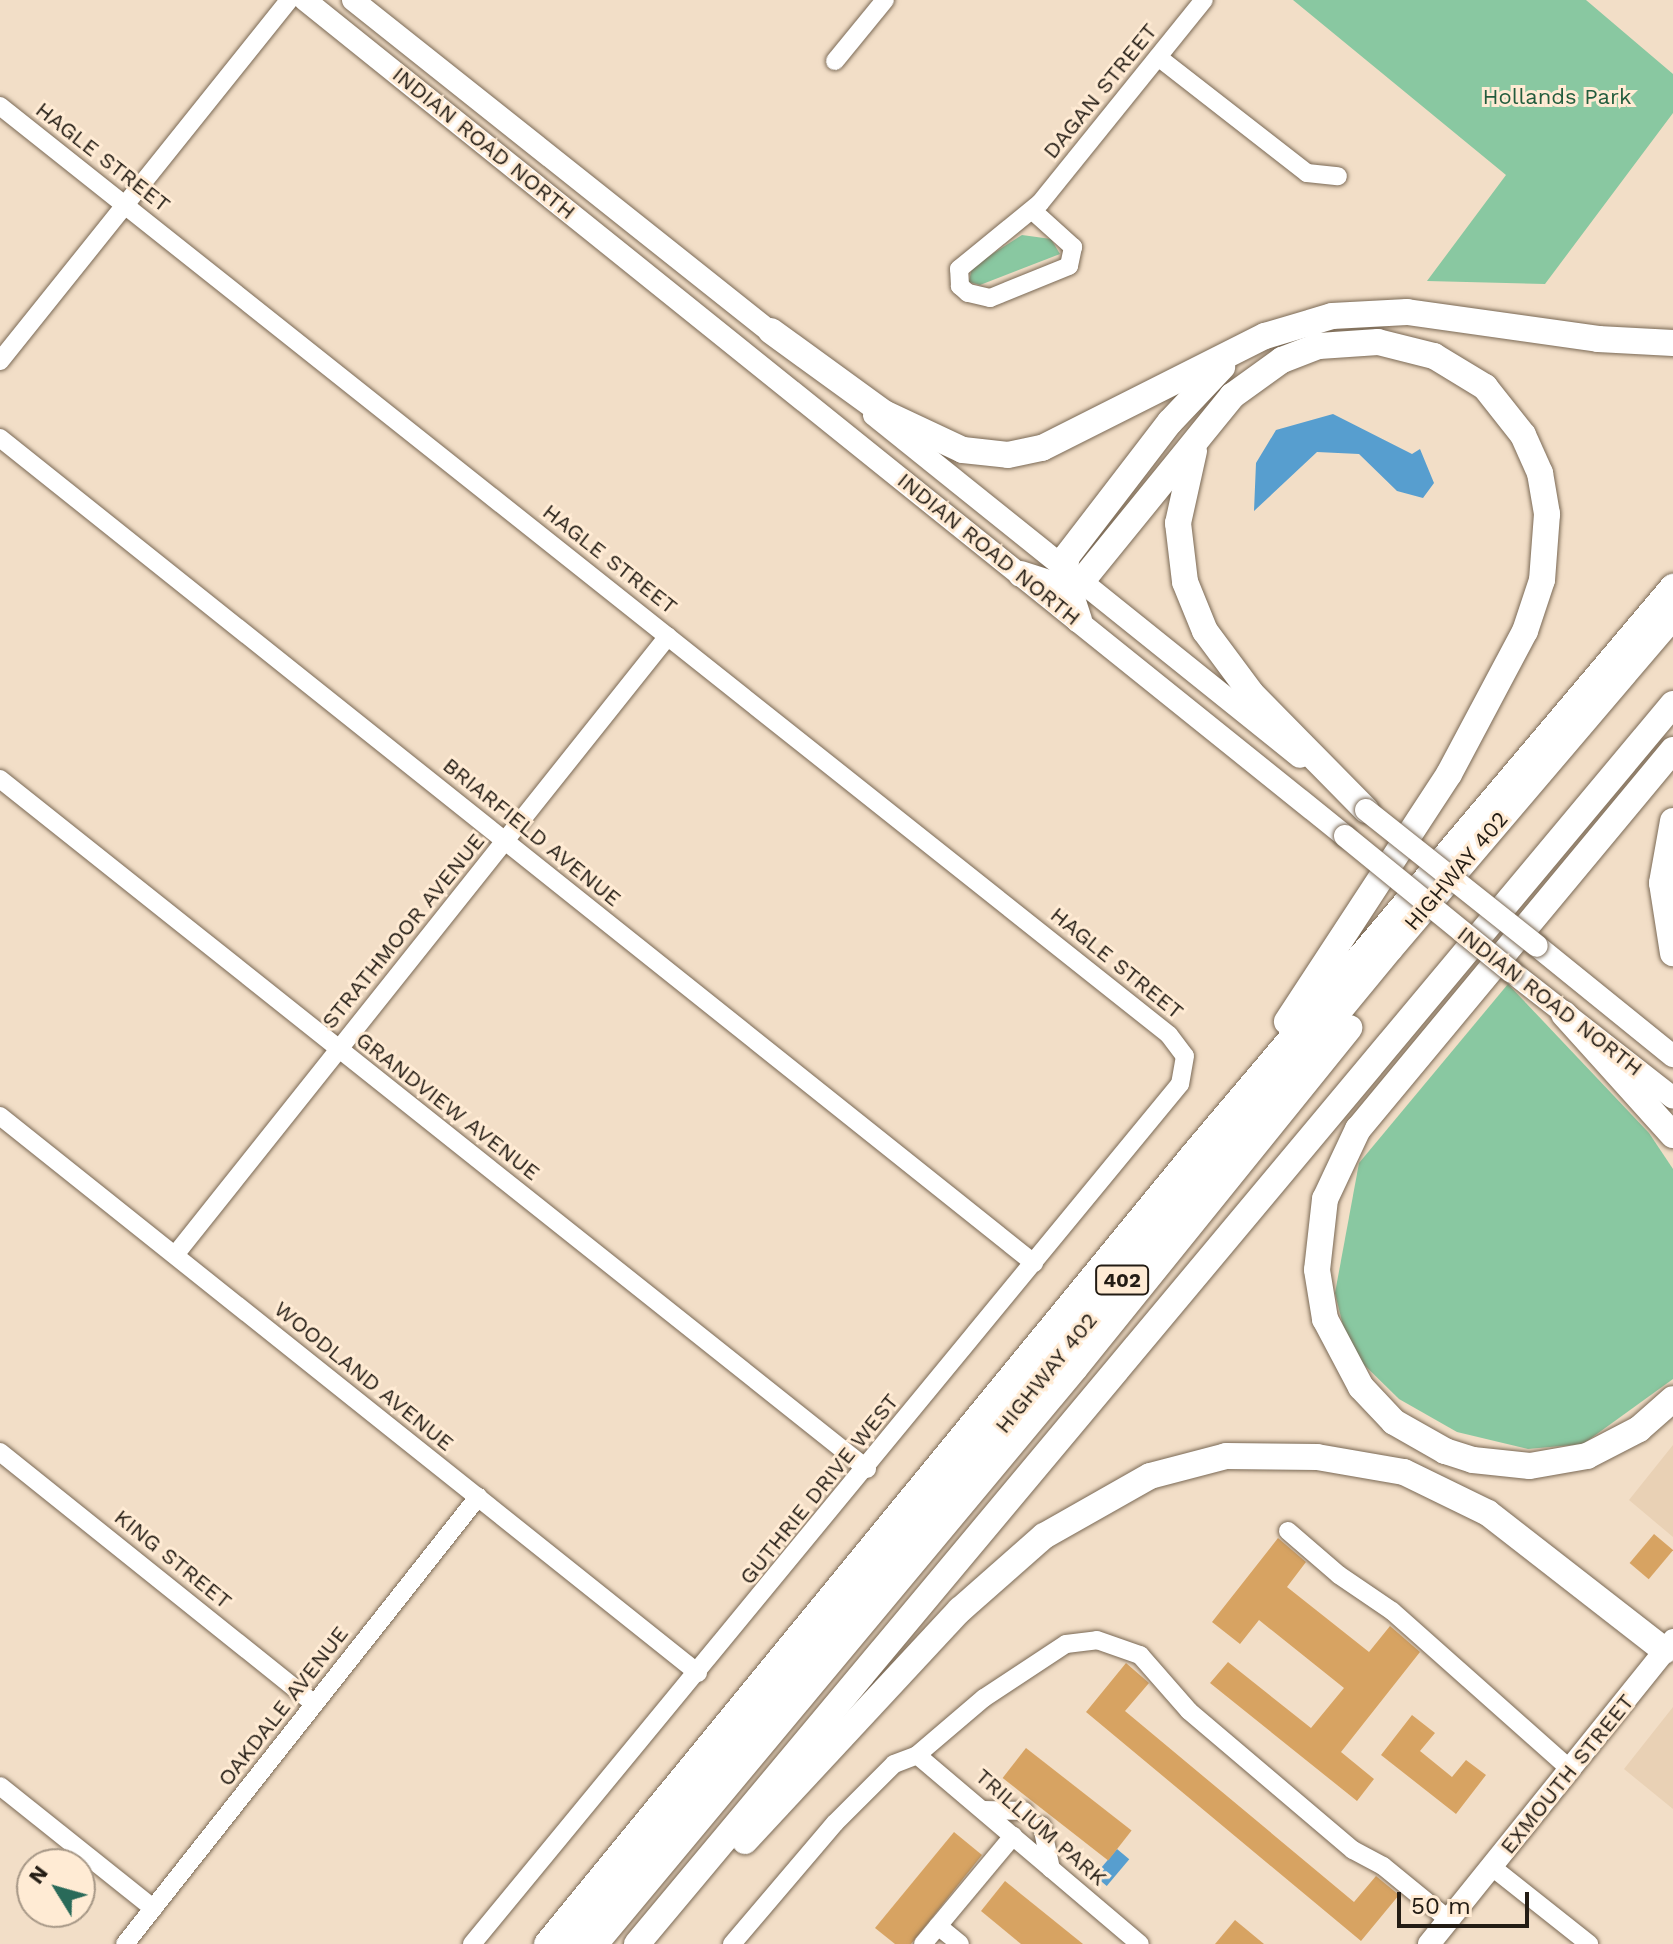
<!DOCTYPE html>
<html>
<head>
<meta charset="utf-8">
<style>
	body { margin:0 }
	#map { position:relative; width:1673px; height:1944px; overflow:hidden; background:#f2dec7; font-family:"Work Sans",sans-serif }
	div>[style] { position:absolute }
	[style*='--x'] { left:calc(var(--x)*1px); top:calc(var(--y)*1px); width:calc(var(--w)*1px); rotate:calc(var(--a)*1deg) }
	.built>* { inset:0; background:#e9d1b5 }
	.green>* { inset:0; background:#89c8a1 }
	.water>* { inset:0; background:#579ecf; transform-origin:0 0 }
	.building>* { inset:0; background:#d7a362; transform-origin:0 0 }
	.roads { filter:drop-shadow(0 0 2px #7a6955) drop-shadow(0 0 2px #7a6955) }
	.minor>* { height:18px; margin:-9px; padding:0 9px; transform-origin:9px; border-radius:9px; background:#fff }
	.major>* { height:22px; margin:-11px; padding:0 11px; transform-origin:11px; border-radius:11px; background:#fff }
	.highway>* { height:26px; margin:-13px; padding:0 13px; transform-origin:13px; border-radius:13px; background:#fff }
	.bridges { filter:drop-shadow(0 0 2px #7a6955) drop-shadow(0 0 2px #7a6955) }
	.major-bridge>* { height:22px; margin:-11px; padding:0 11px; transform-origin:11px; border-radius:11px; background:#fff }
	span { translate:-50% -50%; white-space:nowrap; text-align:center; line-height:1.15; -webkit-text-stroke:6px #ffebd4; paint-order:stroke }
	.shield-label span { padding:2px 6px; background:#ffebd4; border:2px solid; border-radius:6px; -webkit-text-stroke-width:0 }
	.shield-label { font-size:20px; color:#231c14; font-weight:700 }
	.street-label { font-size:22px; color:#231c14 }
	.park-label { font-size:22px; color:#235c3d }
	.north { position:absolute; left:16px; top:1848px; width:80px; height:80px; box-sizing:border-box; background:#ffebd4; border:2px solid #a79887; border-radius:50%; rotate:307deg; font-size:22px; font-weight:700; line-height:32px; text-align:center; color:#231c14 }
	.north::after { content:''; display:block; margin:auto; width:28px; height:36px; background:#296a59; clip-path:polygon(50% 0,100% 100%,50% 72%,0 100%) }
	.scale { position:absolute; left:1397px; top:1892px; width:132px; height:36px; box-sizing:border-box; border:4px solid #231c14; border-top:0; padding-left:10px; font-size:24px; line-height:28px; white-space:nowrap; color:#231c14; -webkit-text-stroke:6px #ffebd4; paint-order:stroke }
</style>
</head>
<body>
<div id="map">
	<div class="built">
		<i style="clip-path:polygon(1673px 1445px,1673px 1537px,1629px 1500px)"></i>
		<i style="clip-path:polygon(1673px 1707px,1673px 1809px,1624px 1769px)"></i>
	</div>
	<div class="green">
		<i style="clip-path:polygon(1293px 0,1586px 0,1673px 74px,1673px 113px,1545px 284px,1427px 281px,1506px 175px)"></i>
		<i style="clip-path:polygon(1022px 235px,1051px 239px,1060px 254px,980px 285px,969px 282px,972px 267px)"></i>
		<i style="clip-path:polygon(1508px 984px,1649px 1133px,1673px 1169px,1673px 1379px,1583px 1444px,1528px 1449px,1457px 1432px,1399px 1399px,1349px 1350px,1335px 1293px,1359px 1163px)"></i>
	</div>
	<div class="water">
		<i style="clip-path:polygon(1333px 414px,1412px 454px,1420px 449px,1434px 483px,1423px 498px,1397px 491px,1359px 454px,1317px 452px,1254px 511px,1256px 463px,1276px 430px)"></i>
		<i style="left:1117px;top:1849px;width:16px;height:35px;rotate:40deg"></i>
	</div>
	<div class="building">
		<i style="left:1654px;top:1534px;width:25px;height:38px;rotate:40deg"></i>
		<i style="clip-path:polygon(1278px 1538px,1306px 1562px,1287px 1587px,1369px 1652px,1390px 1626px,1420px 1652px,1341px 1752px,1374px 1779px,1357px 1801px,1210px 1683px,1228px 1662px,1311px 1728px,1344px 1688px,1259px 1620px,1240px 1644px,1212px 1622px)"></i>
		<i style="clip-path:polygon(1126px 1663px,1149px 1683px,1125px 1711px,1354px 1902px,1376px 1876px,1399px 1895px,1361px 1941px,1086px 1712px)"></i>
		<i style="clip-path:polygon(1412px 1715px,1435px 1733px,1420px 1751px,1452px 1777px,1466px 1760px,1486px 1775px,1456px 1814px,1381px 1755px)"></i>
		<i style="left:1026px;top:1748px;width:134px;height:38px;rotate:38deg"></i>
		<i style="clip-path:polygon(954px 1832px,982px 1855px,911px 1944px,895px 1944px,875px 1928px)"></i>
		<i style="clip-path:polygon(1005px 1881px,1083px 1944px,1021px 1944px,981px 1911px)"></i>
		<i style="clip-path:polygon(1235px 1920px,1264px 1944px,1215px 1944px)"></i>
	</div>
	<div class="roads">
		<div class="minor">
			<i style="--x:1158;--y:57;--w:189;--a:37.9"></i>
			<i style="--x:1307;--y:173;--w:31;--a:6"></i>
			<i style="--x:835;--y:61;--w:79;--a:-50.7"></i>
			<i style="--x:0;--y:106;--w:1493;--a:38.47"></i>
			<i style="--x:1169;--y:1035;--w:26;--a:53"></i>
			<i style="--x:1185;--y:1056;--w:28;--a:100"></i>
			<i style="--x:1180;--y:1084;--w:1114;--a:129.46"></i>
			<i style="--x:1033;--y:211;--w:54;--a:42"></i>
			<i style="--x:1073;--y:247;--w:19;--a:102"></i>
			<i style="--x:1069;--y:266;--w:85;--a:157.9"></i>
			<i style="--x:990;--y:298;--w:23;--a:-167"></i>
			<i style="--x:968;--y:293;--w:11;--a:-139"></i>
			<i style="--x:960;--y:286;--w:17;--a:-93"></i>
			<i style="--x:959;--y:269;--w:104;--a:-39.2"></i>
			<i style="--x:1040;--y:203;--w:261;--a:-51.1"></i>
			<i style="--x:0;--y:361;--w:462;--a:-51.3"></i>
			<i style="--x:0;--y:438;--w:1323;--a:38.59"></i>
			<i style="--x:0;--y:779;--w:1108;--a:38.51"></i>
			<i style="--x:0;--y:1116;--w:893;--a:38.59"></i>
			<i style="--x:175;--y:1255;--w:791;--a:-51.46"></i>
			<i style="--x:0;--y:1452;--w:403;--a:38.7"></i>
			<i style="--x:1288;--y:1531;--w:67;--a:40.8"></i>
			<i style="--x:1339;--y:1575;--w:64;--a:34.2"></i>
			<i style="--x:1392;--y:1611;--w:238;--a:41.6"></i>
			<i style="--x:917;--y:1755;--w:88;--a:-40.4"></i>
			<i style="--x:984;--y:1698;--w:98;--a:-33.4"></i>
			<i style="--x:1066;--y:1644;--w:31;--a:-7"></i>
			<i style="--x:1097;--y:1640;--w:46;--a:19.2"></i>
			<i style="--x:1140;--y:1655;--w:74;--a:48.8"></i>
			<i style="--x:1189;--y:1711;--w:215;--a:40.3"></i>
			<i style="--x:1353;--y:1850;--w:34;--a:28"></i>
			<i style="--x:1383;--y:1866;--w:85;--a:39.3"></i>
			<i style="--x:0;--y:1786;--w:196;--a:38.6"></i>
			<i style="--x:984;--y:1810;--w:40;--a:1.4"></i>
			<i style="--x:1042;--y:1826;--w:44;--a:78.2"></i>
			<i style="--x:1492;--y:1867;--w:124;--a:38.4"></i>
			<i style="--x:938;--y:1926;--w:28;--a:39"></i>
			<i style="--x:125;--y:1944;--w:570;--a:-51.7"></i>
			<i style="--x:732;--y:1944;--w:159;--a:-49.6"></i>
			<i style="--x:835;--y:1823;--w:83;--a:-45"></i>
			<i style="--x:894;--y:1764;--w:25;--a:-21"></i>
			<i style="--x:917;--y:1755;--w:292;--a:40.3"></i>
			<i style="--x:923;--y:1944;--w:141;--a:-50.2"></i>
		</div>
		<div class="major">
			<i style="--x:305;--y:0;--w:1334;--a:38.79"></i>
			<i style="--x:353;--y:0;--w:548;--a:38.48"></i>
			<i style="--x:874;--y:415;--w:546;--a:38.76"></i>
			<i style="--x:1537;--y:946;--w:175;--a:39"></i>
			<i style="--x:1512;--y:972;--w:204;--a:38"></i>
			<i style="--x:1429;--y:1944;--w:390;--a:-51.2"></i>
		</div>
		<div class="highway">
			<i style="--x:771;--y:331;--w:140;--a:36"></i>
			<i style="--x:884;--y:413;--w:87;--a:25.1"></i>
			<i style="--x:963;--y:450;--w:45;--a:6.3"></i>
			<i style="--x:1008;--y:455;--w:35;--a:-12"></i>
			<i style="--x:1042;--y:448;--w:250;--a:-26.7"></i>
			<i style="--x:1265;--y:336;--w:70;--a:-16.6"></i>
			<i style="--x:1332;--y:316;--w:75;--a:-3.1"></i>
			<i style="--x:1407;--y:312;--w:193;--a:8"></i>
			<i style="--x:1598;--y:339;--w:75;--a:3.1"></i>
			<i style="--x:1194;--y:451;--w:74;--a:102.5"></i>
			<i style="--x:1178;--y:523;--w:59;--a:83.2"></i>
			<i style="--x:1185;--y:582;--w:53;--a:67.8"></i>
			<i style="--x:1205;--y:631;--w:77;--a:53.4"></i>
			<i style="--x:1251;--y:693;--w:164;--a:45.5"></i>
			<i style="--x:1021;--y:574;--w:35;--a:18"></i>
			<i style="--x:1054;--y:585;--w:27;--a:-6"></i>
			<i style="--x:1081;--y:582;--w:240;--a:-50.9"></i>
			<i style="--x:1232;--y:396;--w:62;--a:-35.8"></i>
			<i style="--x:1282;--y:360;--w:40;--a:-21"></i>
			<i style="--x:1319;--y:346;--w:59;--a:-3.9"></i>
			<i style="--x:1378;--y:342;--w:58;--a:14"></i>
			<i style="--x:1434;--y:356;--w:60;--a:31.3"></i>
			<i style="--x:1485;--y:387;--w:61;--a:51.6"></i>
			<i style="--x:1523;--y:435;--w:42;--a:65.9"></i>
			<i style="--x:1540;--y:473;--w:42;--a:80.3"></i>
			<i style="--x:1547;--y:514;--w:66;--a:94.3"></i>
			<i style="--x:1542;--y:580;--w:54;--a:108.4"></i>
			<i style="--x:1525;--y:631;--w:162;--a:118"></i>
			<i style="--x:1449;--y:774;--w:296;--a:123.2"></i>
			<i style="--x:1079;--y:620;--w:48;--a:-108.1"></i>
			<i style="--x:1064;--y:574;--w:18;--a:-81"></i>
			<i style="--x:1067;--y:556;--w:169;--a:-52.5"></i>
			<i style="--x:1170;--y:422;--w:76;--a:-46.6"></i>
			<i style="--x:1673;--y:750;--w:493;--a:129.7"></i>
			<i style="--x:1358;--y:1129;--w:77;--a:115.2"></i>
			<i style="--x:1325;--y:1199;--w:71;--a:96.4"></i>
			<i style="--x:1317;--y:1270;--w:50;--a:80.7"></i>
			<i style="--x:1325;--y:1319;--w:77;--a:62.1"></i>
			<i style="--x:1361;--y:1387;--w:48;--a:46.7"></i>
			<i style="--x:1394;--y:1422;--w:59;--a:29.6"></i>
			<i style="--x:1445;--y:1451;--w:29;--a:18"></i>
			<i style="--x:1473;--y:1460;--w:57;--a:6"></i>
			<i style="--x:1530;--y:1466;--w:58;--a:-10"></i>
			<i style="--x:1587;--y:1456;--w:59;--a:-27.4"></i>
			<i style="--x:1639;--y:1429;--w:45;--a:-41.4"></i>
			<i style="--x:1673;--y:821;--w:63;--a:100.1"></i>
			<i style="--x:1662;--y:883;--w:71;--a:81.1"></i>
			<i style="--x:1564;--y:1014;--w:163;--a:48"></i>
			<i style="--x:745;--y:1841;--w:316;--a:-47.1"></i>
			<i style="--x:960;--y:1610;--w:112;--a:-41.4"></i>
			<i style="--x:1044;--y:1536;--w:122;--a:-29.5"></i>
			<i style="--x:1150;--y:1476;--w:79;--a:-14.7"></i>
			<i style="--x:1226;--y:1456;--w:91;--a:0.6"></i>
			<i style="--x:1317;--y:1457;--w:88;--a:9.8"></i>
			<i style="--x:1404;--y:1472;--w:93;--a:26"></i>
			<i style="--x:1488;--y:1513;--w:224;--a:37.9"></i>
			<i style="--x:547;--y:1944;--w:1020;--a:-50.69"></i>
			<i style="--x:1193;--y:1155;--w:744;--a:-49.8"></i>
			<i style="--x:571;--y:1944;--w:1289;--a:-50.54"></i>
			<i style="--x:1390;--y:949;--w:437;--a:-49.6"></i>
			<i style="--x:595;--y:1944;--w:750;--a:-50.19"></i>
			<i style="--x:1075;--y:1368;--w:437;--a:-51.1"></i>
			<i style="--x:637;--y:1944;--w:1616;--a:-50.12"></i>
		</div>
	</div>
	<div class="bridges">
		<div class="major-bridge">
			<i style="--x:1366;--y:810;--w:218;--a:38.5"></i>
			<i style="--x:1345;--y:836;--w:215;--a:39.2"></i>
		</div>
	</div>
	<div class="shield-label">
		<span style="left:1122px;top:1280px">402</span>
	</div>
	<div class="street-label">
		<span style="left:1100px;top:91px;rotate:-51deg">DAGAN STREET</span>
		<span style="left:484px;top:143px;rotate:39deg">INDIAN ROAD NORTH</span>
		<span style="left:103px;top:157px;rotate:38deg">HAGLE STREET</span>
		<span style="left:989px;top:549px;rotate:39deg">INDIAN ROAD NORTH</span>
		<span style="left:610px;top:559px;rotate:38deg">HAGLE STREET</span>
		<span style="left:532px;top:832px;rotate:39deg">BRIARFIELD AVENUE</span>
		<span style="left:1456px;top:871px;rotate:-50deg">HIGHWAY 402</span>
		<span style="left:403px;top:931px;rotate:-51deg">STRATHMOOR AVENUE</span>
		<span style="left:1117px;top:963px;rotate:39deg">HAGLE STREET</span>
		<span style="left:1550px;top:1001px;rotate:38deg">INDIAN ROAD NORTH</span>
		<span style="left:448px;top:1106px;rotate:38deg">GRANDVIEW AVENUE</span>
		<span style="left:1046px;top:1373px;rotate:-51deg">HIGHWAY 402</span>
		<span style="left:364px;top:1376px;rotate:39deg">WOODLAND AVENUE</span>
		<span style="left:819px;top:1489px;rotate:-51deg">GUTHRIE DRIVE WEST</span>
		<span style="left:173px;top:1559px;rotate:39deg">KING STREET</span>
		<span style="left:283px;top:1706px;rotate:-52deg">OAKDALE AVENUE</span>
		<span style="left:1567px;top:1774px;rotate:-51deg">EXMOUTH STREET</span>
		<span style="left:1041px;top:1827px;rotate:41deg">TRILLIUM PARK</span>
	</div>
	<div class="park-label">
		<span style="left:1557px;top:97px">Hollands Park</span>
	</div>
	<div class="north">N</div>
	<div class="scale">50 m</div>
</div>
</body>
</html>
